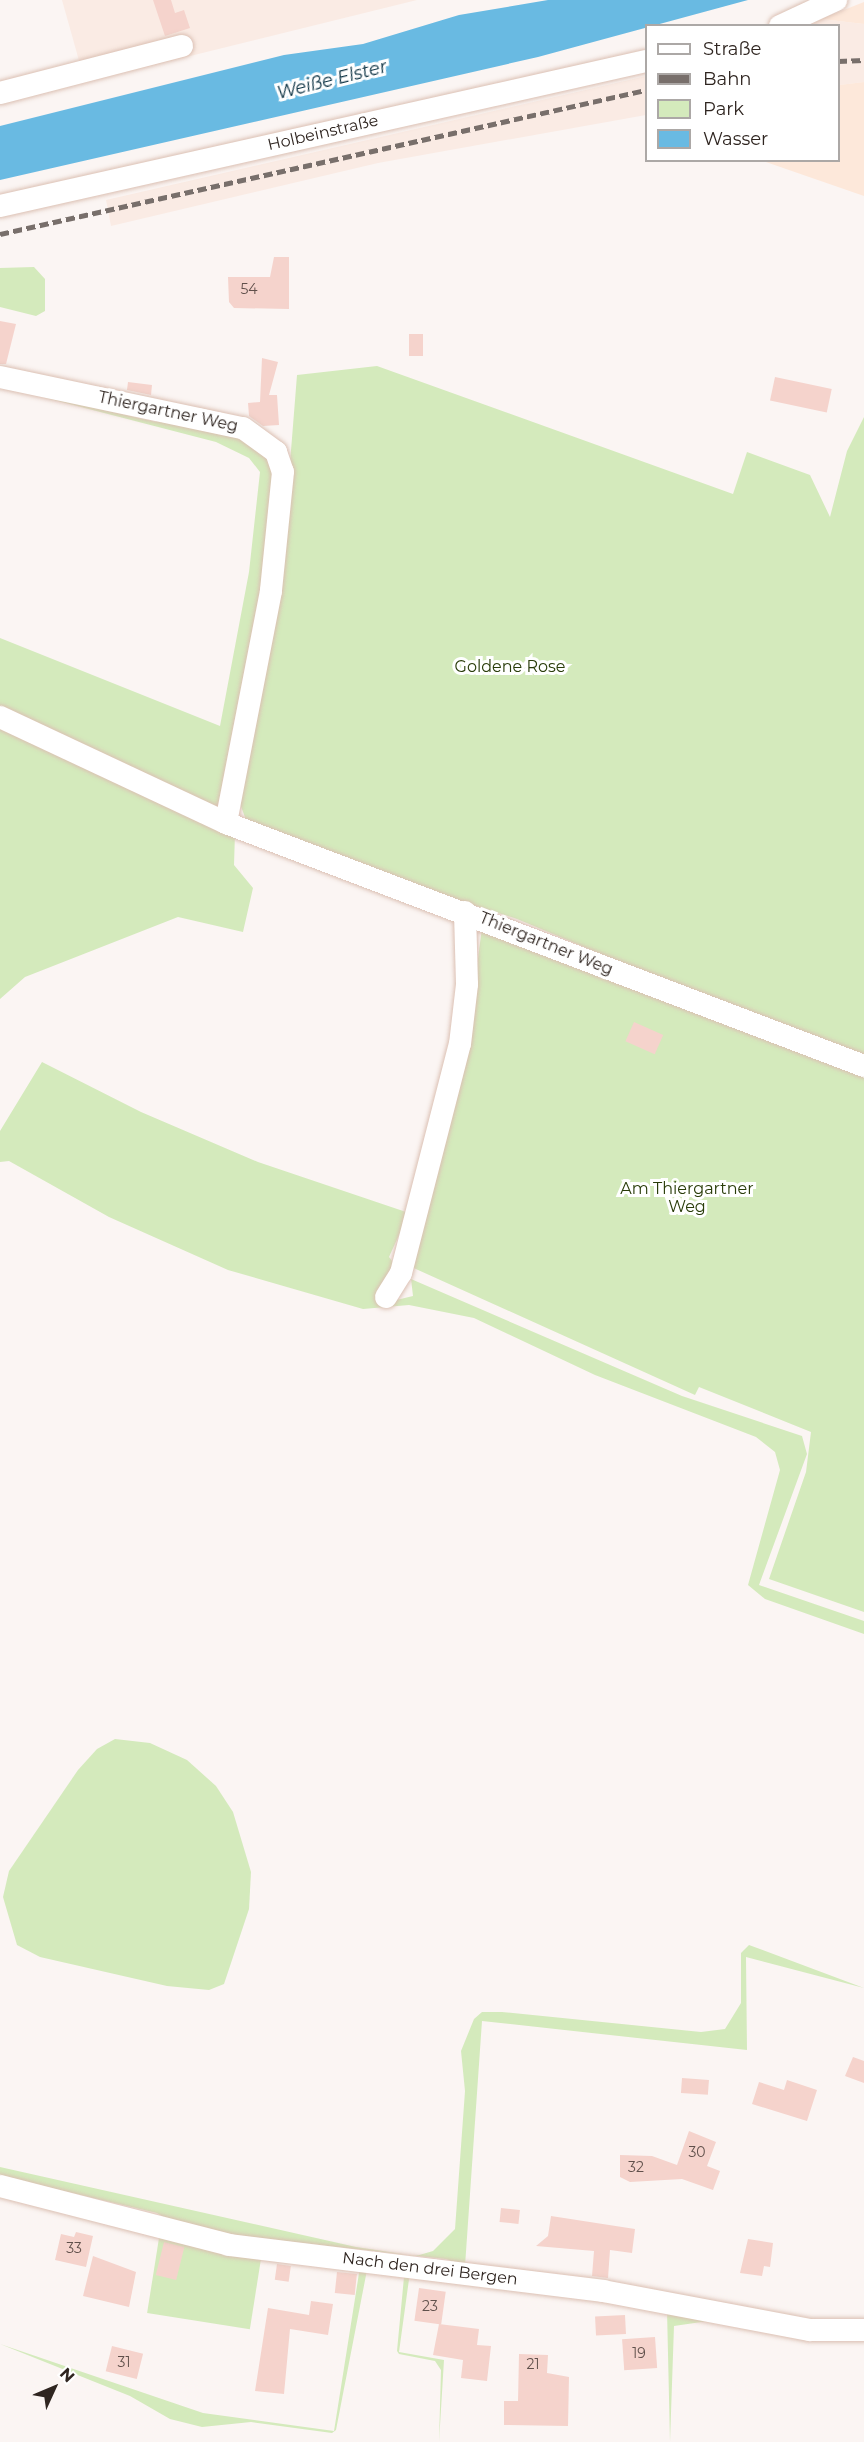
<!DOCTYPE html>
<html>
<head>
<meta charset="utf-8">
<style>
	body { margin:0 }
	#map { position:relative; width:864px; height:2442px; overflow:hidden; background:#fbf5f3; font-family:Montserrat,sans-serif }
	div>[style] { position:absolute }
	[style*='--x'] { left:calc(var(--x)*1px); top:calc(var(--y)*1px); width:calc(var(--w)*1px); rotate:calc(var(--a)*1deg) }
	.built>* { inset:0; background:#faebe4 }
	.industrial>* { inset:0; background:#fde8da }
	.green>* { inset:0; background:#d4eabc; transform-origin:0 0 }
	.water>* { inset:0; background:#69bae2 }
	.building>* { inset:0; background:#f5d3cc; transform-origin:0 0 }
	.roads { filter:drop-shadow(0 0 2px #dbc0b3) drop-shadow(0 0 2px #dbc0b3) }
	.street>* { height:22px; margin:-11px; padding:0 11px; transform-origin:11px; border-radius:11px; background:#fff }
	.rail>* { height:4.5px; margin-top:-2.25px; transform-origin:0; background:repeating-linear-gradient(90deg,#786f6b 0 9px,transparent 0 13.5px) }
	span { translate:-50% -50%; white-space:nowrap; text-align:center; line-height:1.15; -webkit-text-stroke:6px #fff; paint-order:stroke }
	.number-label { font-size:14px; color:#60504b }
	.number-label span { -webkit-text-stroke-width:0 }
	.street-label { font-size:16px; color:#2f2520 }
	.park-label { font-size:16px; color:#293c09 }
	.water-label { font-size:18px; color:#0c3243; font-style:italic }
	.legend { position:absolute; left:645px; top:24px; width:195px; height:138px; box-sizing:border-box; background:#fff; border:2px solid #aca8a6; margin:0; padding:8px 10px; list-style:none; font-size:18px; color:#2f2520 }
	.legend li { display:flex; align-items:center; gap:12px; height:30px }
	.legend b { width:30px; border:2px solid #aca8a6 }
	.north { position:absolute; left:24px; top:2358px; width:60px; height:60px; -webkit-text-stroke:4px #fff; paint-order:stroke; rotate:46deg; font-size:16px; font-weight:700; line-height:24px; text-align:center; color:#2f2520 }
	.north::after { content:''; display:block; margin:auto; width:21px; height:27px; background:#2f2520; clip-path:polygon(50% 0,100% 100%,50% 72%,0 100%) }
</style>
</head>
<body>
<div id="map">
	<div class="built">
		<i style="clip-path:polygon(62px 0,417px 0,85px 82px)"></i>
		<i style="clip-path:polygon(821px 19px,864px 24px,864px 82px,839px 85px,838px 26px,810px 26px)"></i>
		<i style="clip-path:polygon(646px 76px,646px 115px,378px 163px,111px 226px,106px 200px)"></i>
	</div>
	<div class="industrial">
		<i style="clip-path:polygon(864px 2px,864px 24px,821px 19px)"></i>
		<i style="clip-path:polygon(864px 82px,864px 196px,763px 161px,838px 160px,839px 85px)"></i>
	</div>
	<div class="green">
		<i style="clip-path:polygon(34px 267px,45px 279px,45px 311px,36px 316px,0 307px,0 268px)"></i>
		<i style="clip-path:polygon(377px 366px,733px 494px,747px 452px,810px 475px,830px 517px,847px 451px,864px 417px,864px 1057px,728px 1007px,517px 919px,395px 880px,246px 820px,239px 801px,279px 602px,297px 375px)"></i>
		<i style="clip-path:polygon(0 386px,156px 422px,158px 414px,232px 429px,273px 464px,276px 508px,217px 811px,0 713px,0 638px,220px 726px,249px 572px,260px 472px,249px 458px,216px 442px)"></i>
		<i style="clip-path:polygon(0 725px,235px 833px,234px 865px,253px 888px,243px 932px,178px 917px,25px 977px,0 999px)"></i>
		<i style="clip-path:polygon(482px 928px,864px 1075px,864px 1612px,769px 1579px,806px 1472px,811px 1432px,699px 1387px,695px 1395px,407px 1265px,472px 1003px)"></i>
		<i style="clip-path:polygon(42px 1062px,141px 1112px,258px 1162px,409px 1213px,389px 1257px,396px 1266px,388px 1302px,413px 1296px,411px 1279px,682px 1396px,802px 1436px,807px 1454px,759px 1585px,864px 1621px,864px 1634px,765px 1599px,748px 1585px,780px 1470px,775px 1452px,756px 1437px,595px 1375px,474px 1318px,409px 1305px,363px 1309px,228px 1270px,109px 1217px,9px 1161px,0 1162px,0 1131px)"></i>
		<i style="clip-path:polygon(115px 1739px,150px 1743px,187px 1760px,216px 1786px,233px 1812px,251px 1872px,249px 1909px,224px 1984px,209px 1990px,167px 1986px,40px 1957px,17px 1945px,3px 1897px,9px 1871px,78px 1770px,97px 1749px)"></i>
		<i style="clip-path:polygon(749px 1945px,864px 1988px,746px 1957px,747px 2050px,482px 2021px,465px 2266px,446px 2259px,184px 2230px,157px 2213px,0 2176px,0 2167px,356px 2247px,416px 2256px,433px 2251px,455px 2229px,465px 2091px,461px 2051px,474px 2019px,482px 2012px,502px 2012px,701px 2032px,725px 2029px,741px 2003px,741px 1953px)"></i>
		<i style="left:159px;top:2238px;width:104px;height:76px;rotate:9deg"></i>
		<i style="clip-path:polygon(360px 2267px,367px 2270px,336px 2430px,332px 2433px,251px 2422px,202px 2427px,170px 2419px,130px 2396px,0 2344px,203px 2413px,334px 2431px)"></i>
		<i style="clip-path:polygon(410px 2272px,399px 2352px,444px 2360px,439px 2442px,441px 2370px,435px 2361px,399px 2354px,397px 2351px,404px 2277px)"></i>
		<i style="clip-path:polygon(667px 2310px,829px 2341px,708px 2321px,674px 2326px,670px 2442px)"></i>
	</div>
	<div class="water">
		<i style="clip-path:polygon(548px 0,748px 0,538px 57px,0 180px,0 126px,284px 55px,363px 44px,459px 15px)"></i>
	</div>
	<div class="building">
		<i style="clip-path:polygon(153px 0,171px 0,175px 13px,184px 10px,190px 28px,165px 36px)"></i>
		<i style="clip-path:polygon(274px 257px,289px 257px,289px 309px,234px 308px,229px 302px,228px 277px,270px 277px)"></i>
		<i style="clip-path:polygon(0 321px,16px 324px,6px 364px,0 364px)"></i>
		<i style="left:409px;top:334px;width:14px;height:22px"></i>
		<i style="clip-path:polygon(262px 358px,278px 362px,269px 395px,277px 395px,279px 425px,263px 426px,249px 416px,248px 403px,260px 402px)"></i>
		<i style="left:775px;top:377px;width:58px;height:24px;rotate:12deg"></i>
		<i style="clip-path:polygon(128px 382px,152px 385px,151px 395px,127px 390px)"></i>
		<i style="left:634px;top:1022px;width:32px;height:21px;rotate:24deg"></i>
		<i style="clip-path:polygon(853px 2057px,864px 2061px,864px 2083px,845px 2076px)"></i>
		<i style="left:682px;top:2078px;width:27px;height:15px;rotate:4deg"></i>
		<i style="clip-path:polygon(787px 2080px,817px 2090px,807px 2121px,752px 2104px,759px 2082px,784px 2090px)"></i>
		<i style="clip-path:polygon(689px 2131px,716px 2142px,707px 2166px,720px 2171px,713px 2190px,682px 2179px,630px 2182px,620px 2177px,620px 2155px,652px 2156px,677px 2165px)"></i>
		<i style="left:501px;top:2208px;width:19px;height:14px;rotate:6deg"></i>
		<i style="clip-path:polygon(551px 2216px,635px 2229px,632px 2253px,610px 2250px,608px 2278px,592px 2276px,594px 2251px,536px 2246px,548px 2236px)"></i>
		<i style="clip-path:polygon(76px 2232px,93px 2236px,86px 2267px,55px 2260px,61px 2234px,74px 2237px)"></i>
		<i style="clip-path:polygon(748px 2239px,773px 2243px,770px 2267px,764px 2266px,762px 2276px,740px 2273px)"></i>
		<i style="left:164px;top:2242px;width:21px;height:34px;rotate:14deg"></i>
		<i style="clip-path:polygon(93px 2256px,136px 2272px,129px 2307px,83px 2296px)"></i>
		<i style="left:277px;top:2264px;width:14px;height:16px;rotate:8deg"></i>
		<i style="left:337px;top:2272px;width:20px;height:21px;rotate:6deg"></i>
		<i style="left:419px;top:2288px;width:27px;height:33px;rotate:8deg"></i>
		<i style="clip-path:polygon(311px 2301px,333px 2304px,328px 2335px,290px 2329px,284px 2394px,255px 2391px,268px 2308px,309px 2315px)"></i>
		<i style="left:625px;top:2315px;width:19px;height:30px;rotate:87deg"></i>
		<i style="clip-path:polygon(439px 2324px,479px 2329px,477px 2345px,491px 2346px,487px 2381px,461px 2378px,463px 2360px,433px 2355px)"></i>
		<i style="left:655px;top:2337px;width:31px;height:33px;rotate:86deg"></i>
		<i style="left:112px;top:2346px;width:32px;height:26px;rotate:14deg"></i>
		<i style="clip-path:polygon(519px 2354px,548px 2355px,547px 2373px,569px 2377px,568px 2426px,504px 2425px,504px 2401px,518px 2401px)"></i>
	</div>
	<div class="roads">
		<div class="street">
			<i style="--x:780;--y:26;--w:62;--a:-24.9"></i>
			<i style="--x:0;--y:93;--w:188;--a:-14.5"></i>
			<i style="--x:0;--y:206;--w:662;--a:-12.65"></i>
			<i style="--x:0;--y:377;--w:248;--a:11.9"></i>
			<i style="--x:243;--y:428;--w:41;--a:36"></i>
			<i style="--x:276;--y:452;--w:21;--a:71"></i>
			<i style="--x:283;--y:472;--w:120;--a:95.8"></i>
			<i style="--x:271;--y:591;--w:236;--a:101"></i>
			<i style="--x:0;--y:717;--w:250;--a:25.1"></i>
			<i style="--x:226;--y:823;--w:683;--a:20.85"></i>
			<i style="--x:386;--y:1297;--w:28;--a:-58"></i>
			<i style="--x:401;--y:1273;--w:236;--a:-75.6"></i>
			<i style="--x:460;--y:1044;--w:60;--a:-83.3"></i>
			<i style="--x:467;--y:984;--w:72;--a:-91.6"></i>
			<i style="--x:0;--y:2186;--w:236;--a:14.4"></i>
			<i style="--x:229;--y:2245;--w:377;--a:7"></i>
			<i style="--x:603;--y:2291;--w:211;--a:10.7"></i>
			<i style="--x:810;--y:2330;--w:54;--a:0"></i>
		</div>
	</div>
	<div class="rail">
		<i style="--x:838;--y:61;--w:26;--a:-2"></i>
		<i style="--x:0;--y:234;--w:662;--a:-12.57"></i>
	</div>
	<div class="number-label">
		<span style="left:249px;top:289px">54</span>
		<span style="left:697px;top:2152px">30</span>
		<span style="left:636px;top:2167px">32</span>
		<span style="left:74px;top:2248px">33</span>
		<span style="left:430px;top:2306px">23</span>
		<span style="left:639px;top:2353px">19</span>
		<span style="left:124px;top:2362px">31</span>
		<span style="left:533px;top:2364px">21</span>
	</div>
	<div class="street-label">
		<span style="left:323px;top:133px;rotate:-13deg">Holbeinstraße</span>
		<span style="left:168px;top:412px;rotate:12deg">Thiergartner Weg</span>
		<span style="left:546px;top:944px;rotate:22deg">Thiergartner Weg</span>
		<span style="left:430px;top:2269px;rotate:7deg">Nach den drei Bergen</span>
	</div>
	<div class="park-label">
		<span style="left:510px;top:667px">Goldene Rose</span>
		<span style="left:687px;top:1198px">Am Thiergartner<br>Weg</span>
	</div>
	<div class="water-label">
		<span style="left:332px;top:80px;rotate:-14deg">Weiße Elster</span>
	</div>
	<ul class="legend">
	<li><b style="height:8px;background:#fff"></b>Straße</li>
	<li><b style="height:8px;background:#786f6b"></b>Bahn</li>
	<li><b style="height:16px;background:#d4eabc"></b>Park</li>
	<li><b style="height:16px;background:#69bae2"></b>Wasser</li>
	</ul>
	<div class="north">N</div>
</div>
</body>
</html>
